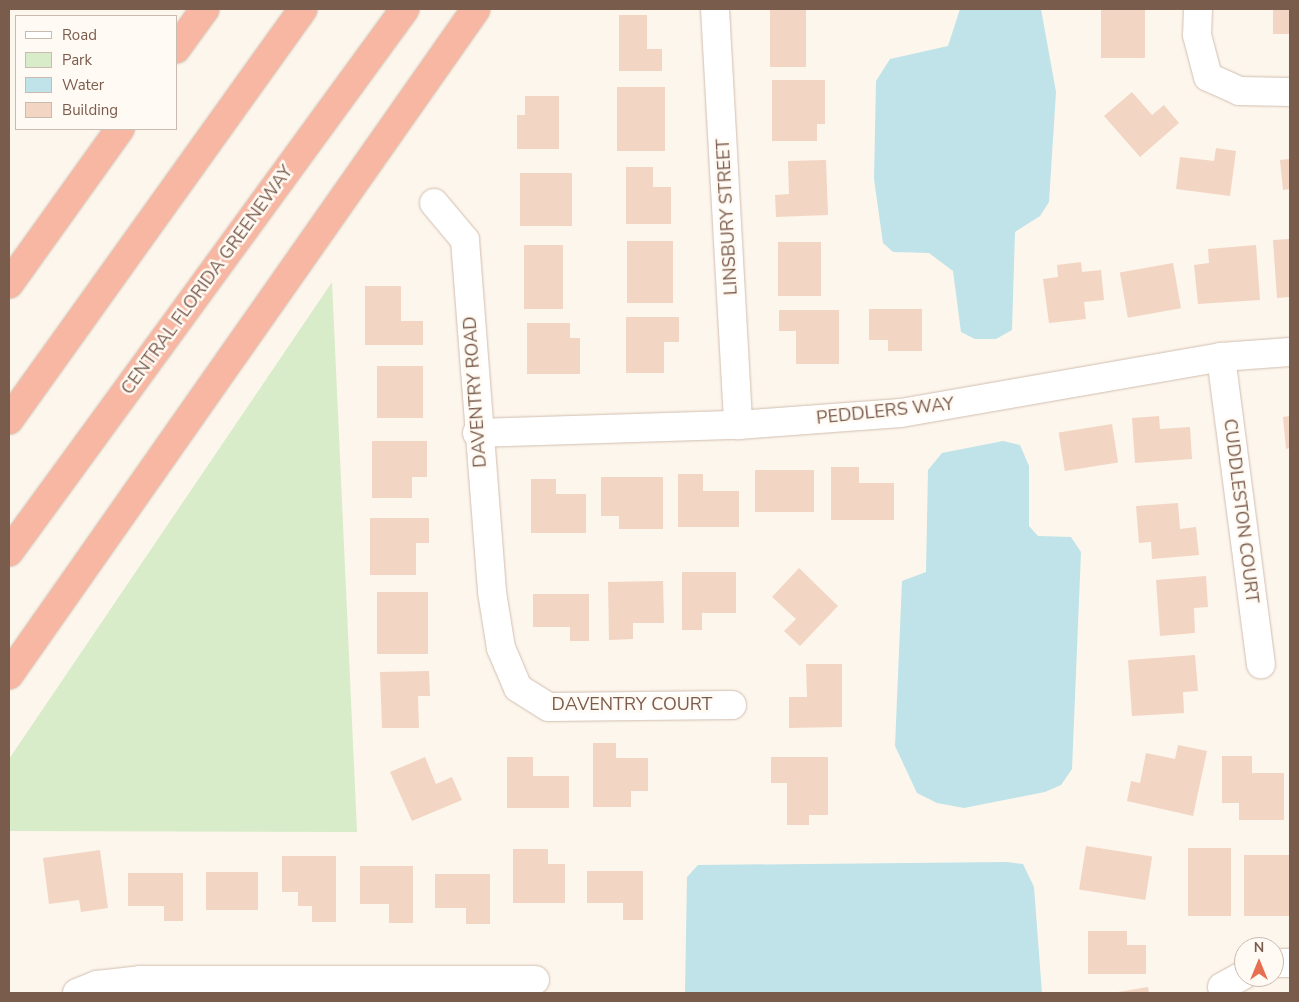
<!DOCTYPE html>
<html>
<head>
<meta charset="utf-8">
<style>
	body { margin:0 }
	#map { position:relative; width:1299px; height:1002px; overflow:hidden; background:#fdf6ec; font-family:"Nunito Sans",sans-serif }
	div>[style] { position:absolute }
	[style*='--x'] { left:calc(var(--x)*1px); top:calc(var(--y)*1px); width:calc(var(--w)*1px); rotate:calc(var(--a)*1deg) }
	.green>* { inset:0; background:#d8ecc9 }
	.water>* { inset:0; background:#bfe3e8 }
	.building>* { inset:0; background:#f3d5c3; transform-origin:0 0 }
	.roads { filter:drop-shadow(0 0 1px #d1beb0) drop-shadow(0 0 1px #d1beb0) }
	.minor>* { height:28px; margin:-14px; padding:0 14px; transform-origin:14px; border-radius:14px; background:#fff }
	.motorway>* { height:28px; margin:-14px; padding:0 14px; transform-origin:14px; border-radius:14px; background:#f7b7a3 }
	span { translate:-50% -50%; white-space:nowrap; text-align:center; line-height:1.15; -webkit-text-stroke:5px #fffaf3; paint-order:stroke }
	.street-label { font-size:18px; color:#7a5c4d }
	.frame { position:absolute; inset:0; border:10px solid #7a5c4d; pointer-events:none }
	.legend { position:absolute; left:15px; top:15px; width:162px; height:115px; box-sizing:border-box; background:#fffaf3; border:1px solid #cabbb1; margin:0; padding:6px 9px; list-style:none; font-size:15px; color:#7a5c4d }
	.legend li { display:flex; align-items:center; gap:10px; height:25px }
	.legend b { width:25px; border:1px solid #cabbb1 }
	.north { position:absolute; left:1234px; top:937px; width:50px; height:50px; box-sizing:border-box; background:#fffaf3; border:1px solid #cabbb1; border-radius:50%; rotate:0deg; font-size:14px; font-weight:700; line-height:20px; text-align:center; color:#7a5c4d }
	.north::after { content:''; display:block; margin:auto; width:18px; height:22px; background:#e76f51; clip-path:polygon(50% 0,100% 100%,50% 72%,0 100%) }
</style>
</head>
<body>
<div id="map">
	<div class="green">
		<i style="clip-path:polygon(332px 282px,357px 832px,9px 831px,9px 759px)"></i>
	</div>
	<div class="water">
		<i style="clip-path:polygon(960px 9px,1041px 9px,1056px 92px,1049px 202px,1040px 216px,1015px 232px,1012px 330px,996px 339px,975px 339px,961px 332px,953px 271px,929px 253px,893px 252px,883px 243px,874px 179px,876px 81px,890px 59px,948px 46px)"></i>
		<i style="clip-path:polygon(1003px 441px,1020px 445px,1029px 466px,1029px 526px,1038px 536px,1071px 537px,1081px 552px,1072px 769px,1061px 785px,1045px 792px,964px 808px,937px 803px,917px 793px,895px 746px,902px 581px,926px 572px,928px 470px,942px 453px)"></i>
		<i style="clip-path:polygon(1007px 862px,1023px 864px,1034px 887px,1042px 993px,685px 993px,687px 877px,698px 865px)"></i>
	</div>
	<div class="building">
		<i style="left:770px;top:9px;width:36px;height:58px"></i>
		<i style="left:1101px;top:9px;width:44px;height:49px"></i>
		<i style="left:1273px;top:9px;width:17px;height:25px"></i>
		<i style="clip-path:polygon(619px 15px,647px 15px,647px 49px,662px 49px,662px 71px,619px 71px)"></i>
		<i style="clip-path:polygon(772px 80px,825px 80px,825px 124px,817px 124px,817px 141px,772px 141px)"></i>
		<i style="left:617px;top:87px;width:48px;height:64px"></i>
		<i style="clip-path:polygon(1132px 92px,1152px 115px,1164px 105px,1179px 123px,1140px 157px,1104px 116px)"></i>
		<i style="clip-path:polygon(525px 96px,559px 96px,559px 149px,517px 149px,517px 115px,525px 115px)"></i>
		<i style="clip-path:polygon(1216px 148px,1236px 151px,1230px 196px,1176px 189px,1180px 157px,1214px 161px)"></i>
		<i style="clip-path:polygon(1290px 159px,1290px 189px,1283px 190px,1280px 160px)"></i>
		<i style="clip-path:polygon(826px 160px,828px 215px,776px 217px,775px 195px,789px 194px,788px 161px)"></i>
		<i style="clip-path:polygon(626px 167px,653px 167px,653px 187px,671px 187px,671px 224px,626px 224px)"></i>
		<i style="left:520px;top:173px;width:52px;height:53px"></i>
		<i style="clip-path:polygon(1290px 239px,1290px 297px,1277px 298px,1273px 240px)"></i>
		<i style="left:627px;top:241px;width:46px;height:62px"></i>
		<i style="left:778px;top:242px;width:43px;height:54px"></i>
		<i style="left:524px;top:245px;width:39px;height:64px"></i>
		<i style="clip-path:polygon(1256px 245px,1260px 300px,1198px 304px,1194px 265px,1209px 263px,1208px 249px)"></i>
		<i style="clip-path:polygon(1081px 262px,1082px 272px,1101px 270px,1104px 300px,1084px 302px,1086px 319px,1049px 323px,1043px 279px,1058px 277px,1057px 265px)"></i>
		<i style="left:1173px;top:263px;width:46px;height:54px;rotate:80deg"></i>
		<i style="clip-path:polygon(365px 286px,401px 286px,401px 321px,423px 321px,423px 345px,365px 345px)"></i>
		<i style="clip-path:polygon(869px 309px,922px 309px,922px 351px,888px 351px,888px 340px,869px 340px)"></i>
		<i style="clip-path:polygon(779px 310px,839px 310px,839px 364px,796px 364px,796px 331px,779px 331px)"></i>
		<i style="clip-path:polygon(626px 317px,679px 317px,679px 342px,664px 342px,664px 373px,626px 373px)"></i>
		<i style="clip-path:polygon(527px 323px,570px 323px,570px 338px,580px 338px,580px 374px,527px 374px)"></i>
		<i style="left:377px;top:366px;width:46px;height:52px"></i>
		<i style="clip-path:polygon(1159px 416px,1160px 429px,1190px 427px,1192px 459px,1135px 463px,1132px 418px)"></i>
		<i style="clip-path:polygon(1290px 416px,1290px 448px,1286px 449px,1283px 417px)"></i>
		<i style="left:1112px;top:424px;width:39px;height:54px;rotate:81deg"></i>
		<i style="clip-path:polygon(372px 441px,427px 441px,427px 477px,412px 477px,412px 498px,372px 498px)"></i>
		<i style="clip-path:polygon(831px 467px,859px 467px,859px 483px,894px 483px,894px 520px,831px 520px)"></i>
		<i style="left:755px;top:470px;width:59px;height:42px"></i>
		<i style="clip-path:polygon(678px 474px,703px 474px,703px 491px,739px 491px,739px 527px,678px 527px)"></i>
		<i style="clip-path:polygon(601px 477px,663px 477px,663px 529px,619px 529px,619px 516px,601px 516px)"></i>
		<i style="clip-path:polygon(531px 479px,556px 479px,556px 494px,586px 494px,586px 533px,531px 533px)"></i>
		<i style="clip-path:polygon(1178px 503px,1180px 529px,1196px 527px,1199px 555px,1152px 559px,1151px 542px,1139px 543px,1136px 506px)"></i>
		<i style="clip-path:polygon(370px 518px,429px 518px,429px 543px,416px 543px,416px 575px,370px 575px)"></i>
		<i style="clip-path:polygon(799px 568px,838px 606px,800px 646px,784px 631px,796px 619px,772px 597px)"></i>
		<i style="clip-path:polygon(682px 572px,736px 572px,736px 613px,702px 613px,702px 630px,682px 630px)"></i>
		<i style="clip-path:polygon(1206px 576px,1208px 607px,1194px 608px,1195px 633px,1160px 636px,1156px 580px)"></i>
		<i style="clip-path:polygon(663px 581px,664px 623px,633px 623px,633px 639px,609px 640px,608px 582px)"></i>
		<i style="left:377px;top:592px;width:51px;height:62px"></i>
		<i style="clip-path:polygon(533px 594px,589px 594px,589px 641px,570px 641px,570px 627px,533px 627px)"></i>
		<i style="clip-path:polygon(1195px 655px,1198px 691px,1183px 692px,1184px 713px,1132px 716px,1128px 660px)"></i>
		<i style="clip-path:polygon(806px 664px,842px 664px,842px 727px,789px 728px,789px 697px,807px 697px)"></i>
		<i style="clip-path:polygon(429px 671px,430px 696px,418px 696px,419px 728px,382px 728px,380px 672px)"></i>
		<i style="clip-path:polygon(593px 743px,616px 743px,616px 758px,648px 758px,648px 791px,631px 791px,631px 807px,593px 807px)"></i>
		<i style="clip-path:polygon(1178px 745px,1207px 751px,1193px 816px,1127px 801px,1131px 781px,1140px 783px,1146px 753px,1175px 759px)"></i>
		<i style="clip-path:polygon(1222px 756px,1252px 756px,1252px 773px,1284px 773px,1284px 820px,1239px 820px,1239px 803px,1222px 803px)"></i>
		<i style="clip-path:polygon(425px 757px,436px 784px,452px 777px,462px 800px,412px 821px,390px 772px)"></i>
		<i style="clip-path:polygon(507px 757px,533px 757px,533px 776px,569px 776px,569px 808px,507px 808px)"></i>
		<i style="clip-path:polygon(771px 757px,828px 757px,828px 815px,809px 815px,809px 825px,787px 825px,787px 783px,771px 783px)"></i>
		<i style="left:1086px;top:846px;width:67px;height:44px;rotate:9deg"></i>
		<i style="left:1188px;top:848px;width:43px;height:68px"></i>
		<i style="clip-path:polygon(513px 849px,548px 849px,548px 864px,565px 864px,565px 903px,513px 903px)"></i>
		<i style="clip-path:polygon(100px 850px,108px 908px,81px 912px,79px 900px,49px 904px,43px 858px)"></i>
		<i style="left:1244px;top:855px;width:46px;height:61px"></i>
		<i style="clip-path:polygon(282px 856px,336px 856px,336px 922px,312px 922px,312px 906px,298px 906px,298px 892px,282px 892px)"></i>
		<i style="clip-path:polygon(360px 866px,413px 866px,413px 923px,389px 923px,389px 904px,360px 904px)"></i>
		<i style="clip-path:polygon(587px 871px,643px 871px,643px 920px,623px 920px,623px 903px,587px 903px)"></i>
		<i style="left:206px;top:872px;width:52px;height:38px"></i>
		<i style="clip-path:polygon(128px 873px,183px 873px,183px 921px,164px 921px,164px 906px,128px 906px)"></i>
		<i style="clip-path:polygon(435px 874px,490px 874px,490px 924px,466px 924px,466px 908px,435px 908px)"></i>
		<i style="clip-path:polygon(1088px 931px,1127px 931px,1127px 945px,1146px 945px,1146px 974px,1088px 974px)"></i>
		<i style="clip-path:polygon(1148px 987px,1149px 993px,1118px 993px,1118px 992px)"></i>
	</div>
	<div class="roads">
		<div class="minor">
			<i style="--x:715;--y:9;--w:417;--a:86.8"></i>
			<i style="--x:1198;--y:9;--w:26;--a:92"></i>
			<i style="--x:1197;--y:35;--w:43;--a:75.3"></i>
			<i style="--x:1208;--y:77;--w:34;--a:24"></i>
			<i style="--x:1239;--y:91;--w:51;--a:1.1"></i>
			<i style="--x:434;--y:203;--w:48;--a:50"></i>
			<i style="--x:465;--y:240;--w:353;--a:85.6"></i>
			<i style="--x:492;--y:592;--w:57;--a:80.9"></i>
			<i style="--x:501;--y:648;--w:43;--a:67"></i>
			<i style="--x:518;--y:688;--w:36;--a:32"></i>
			<i style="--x:549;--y:707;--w:183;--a:-0.6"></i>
			<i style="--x:1221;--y:357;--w:310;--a:82.6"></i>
			<i style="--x:477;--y:433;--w:261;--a:-1.8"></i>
			<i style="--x:738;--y:425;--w:163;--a:-4.2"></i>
			<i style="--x:901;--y:413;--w:325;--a:-9.9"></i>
			<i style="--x:1221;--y:357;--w:69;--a:-4.1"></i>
			<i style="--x:1274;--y:963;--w:16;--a:0"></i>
			<i style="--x:1222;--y:987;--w:25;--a:-29"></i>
			<i style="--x:77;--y:993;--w:22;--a:-22"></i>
			<i style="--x:97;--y:985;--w:43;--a:-6.6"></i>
			<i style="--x:140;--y:980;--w:395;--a:0"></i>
		</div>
		<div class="motorway">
			<i style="--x:176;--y:49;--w:49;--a:-54.1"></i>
			<i style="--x:9;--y:284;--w:191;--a:-54.4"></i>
			<i style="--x:9;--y:420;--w:505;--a:-54.42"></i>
			<i style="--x:9;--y:552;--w:672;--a:-53.9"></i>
			<i style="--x:9;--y:675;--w:813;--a:-54.96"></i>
		</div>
	</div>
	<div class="street-label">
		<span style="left:727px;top:217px;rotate:-93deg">LINSBURY STREET</span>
		<span style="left:207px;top:280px;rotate:-54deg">CENTRAL FLORIDA GREENEWAY</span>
		<span style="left:475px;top:392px;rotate:-94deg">DAVENTRY ROAD</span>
		<span style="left:885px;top:411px;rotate:-6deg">PEDDLERS WAY</span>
		<span style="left:1241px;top:511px;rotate:83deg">CUDDLESTON COURT</span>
		<span style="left:632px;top:704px">DAVENTRY COURT</span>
	</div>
	<div class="frame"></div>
	<ul class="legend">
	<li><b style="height:6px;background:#fff"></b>Road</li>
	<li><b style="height:14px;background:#d8ecc9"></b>Park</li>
	<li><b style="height:14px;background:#bfe3e8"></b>Water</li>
	<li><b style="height:14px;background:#f3d5c3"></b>Building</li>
	</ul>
	<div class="north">N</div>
</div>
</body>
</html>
